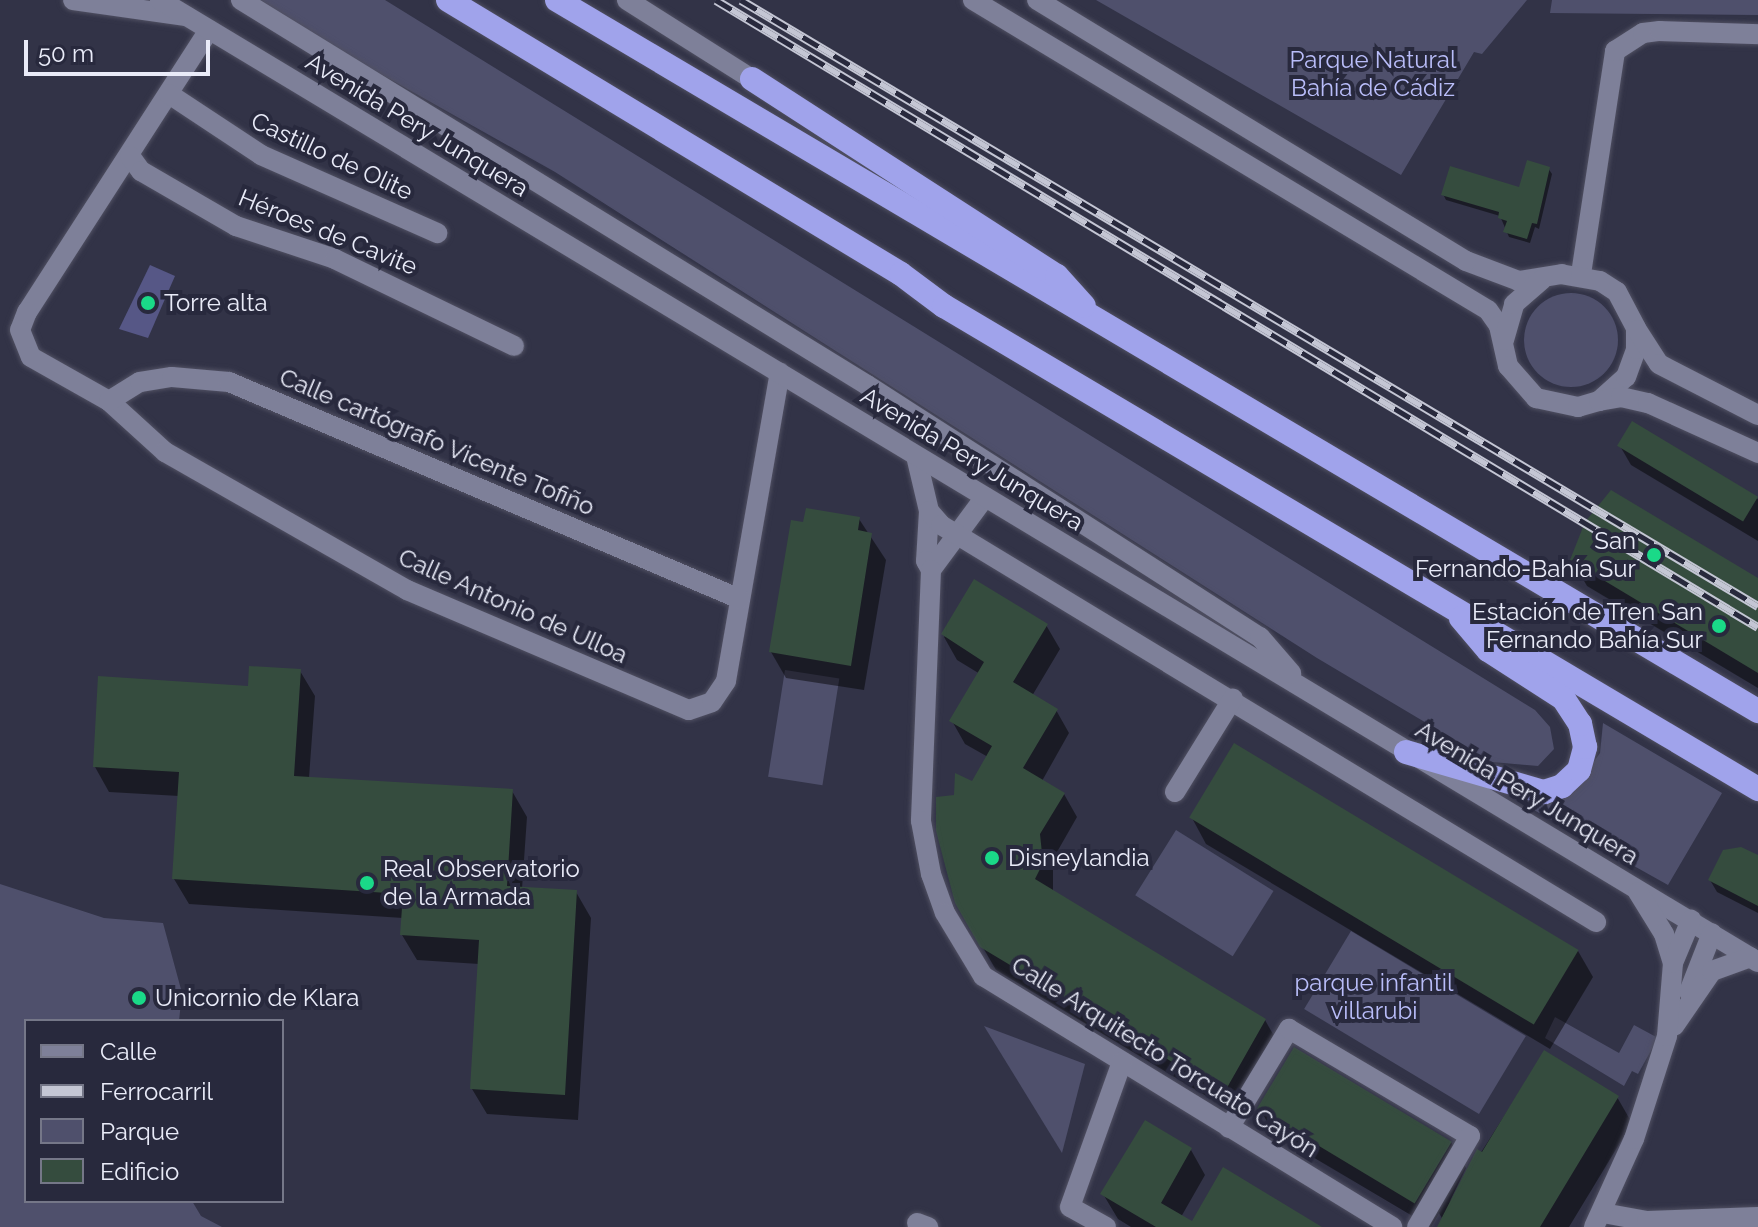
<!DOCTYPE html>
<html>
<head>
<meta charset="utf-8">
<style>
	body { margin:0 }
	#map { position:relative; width:1758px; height:1227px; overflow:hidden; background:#323347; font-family:Raleway,sans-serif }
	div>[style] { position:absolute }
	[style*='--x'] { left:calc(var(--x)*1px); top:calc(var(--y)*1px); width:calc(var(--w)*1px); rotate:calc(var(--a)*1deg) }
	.green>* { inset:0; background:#4f506c; transform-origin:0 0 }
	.round { border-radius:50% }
	.water>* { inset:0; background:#565786 }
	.shadow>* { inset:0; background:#0007 }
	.building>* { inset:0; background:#354c3e; transform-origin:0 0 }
	.roads { filter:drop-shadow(0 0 2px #505062) drop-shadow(0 0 2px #505062) }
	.minor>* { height:20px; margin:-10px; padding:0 10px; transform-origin:10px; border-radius:10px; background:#7e8099 }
	.tertiary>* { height:20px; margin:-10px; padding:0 10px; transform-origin:10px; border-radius:10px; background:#7e8099 }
	.motorway>* { height:24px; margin:-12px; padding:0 12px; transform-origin:12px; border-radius:12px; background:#a0a3eb }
	.rail>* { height:9px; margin-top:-4.5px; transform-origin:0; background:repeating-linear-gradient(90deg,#28293d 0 18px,#c4c6d4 0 36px); box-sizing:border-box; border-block:2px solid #c4c6d4 }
	.dots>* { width:22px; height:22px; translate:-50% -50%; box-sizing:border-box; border:4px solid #28293d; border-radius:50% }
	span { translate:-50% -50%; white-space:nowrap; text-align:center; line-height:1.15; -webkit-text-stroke:8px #28293d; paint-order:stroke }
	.park-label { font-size:24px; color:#b9bdf9 }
	.street-label { font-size:24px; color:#e9ebf8 }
	.poi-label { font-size:24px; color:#e9ebf8 }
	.left { translate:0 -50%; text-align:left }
	.right { translate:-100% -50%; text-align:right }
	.legend { position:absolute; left:24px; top:1019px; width:260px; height:184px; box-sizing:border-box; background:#28293d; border:2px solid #757788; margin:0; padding:10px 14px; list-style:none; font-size:24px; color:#e9ebf8 }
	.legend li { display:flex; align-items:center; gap:16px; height:40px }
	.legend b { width:40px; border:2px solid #757788 }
	.scale { position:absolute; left:24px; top:40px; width:186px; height:36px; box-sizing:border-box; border:4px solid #e9ebf8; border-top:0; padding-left:10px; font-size:24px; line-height:28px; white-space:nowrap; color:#e9ebf8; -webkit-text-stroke:6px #28293d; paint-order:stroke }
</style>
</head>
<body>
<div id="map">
	<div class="green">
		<i style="clip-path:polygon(249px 0,385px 0,1535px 710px,1550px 727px,1554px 749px,1538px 766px,1492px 762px,1317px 658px,555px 172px)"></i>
		<i style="clip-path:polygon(1096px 0,1527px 0,1482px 54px,1474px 52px,1401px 175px)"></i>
		<i style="clip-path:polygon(1552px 0,1758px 0,1758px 15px,1550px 13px)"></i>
		<i class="round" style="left:1524px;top:293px;width:94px;height:94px"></i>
		<i style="left:785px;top:670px;width:55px;height:108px;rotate:9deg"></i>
		<i style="clip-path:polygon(1603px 723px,1722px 793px,1668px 885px,1514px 799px,1533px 804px,1570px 795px,1600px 753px)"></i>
		<i style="left:1176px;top:830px;width:115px;height:77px;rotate:32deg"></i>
		<i style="clip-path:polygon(0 884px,104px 918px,163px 923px,182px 993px,179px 1021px,26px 1021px,26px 1201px,192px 1201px,201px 1216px,222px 1227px,0 1227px)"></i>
		<i style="left:1351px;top:931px;width:204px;height:91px;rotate:31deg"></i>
		<i style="clip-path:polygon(1555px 1017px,1619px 1053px,1634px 1025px,1658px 1038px,1638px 1074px,1632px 1071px,1624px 1086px,1545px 1038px)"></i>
		<i style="clip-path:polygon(984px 1026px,1085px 1064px,1062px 1153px)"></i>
	</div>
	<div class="water">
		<i style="clip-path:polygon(150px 265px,175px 276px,148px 338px,119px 329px)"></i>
	</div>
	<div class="shadow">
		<i style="clip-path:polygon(1548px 168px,1552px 174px,1539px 229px,1535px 227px,1530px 243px,1509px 237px,1500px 216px,1446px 200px,1443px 194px,1520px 190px)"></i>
		<i style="clip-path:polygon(1620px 446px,1758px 499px,1758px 541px,1631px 465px)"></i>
		<i style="clip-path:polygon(859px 519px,886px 560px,864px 690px,786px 678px,771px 652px,805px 524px)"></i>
		<i style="clip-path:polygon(1572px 560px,1758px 581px,1758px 688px,1587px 586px)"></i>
		<i style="clip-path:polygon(974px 582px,1046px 625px,1060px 649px,1032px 696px,1056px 710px,1069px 733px,1042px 781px,1064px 794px,1077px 817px,1053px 859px,1053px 892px,1265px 1020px,1278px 1043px,1238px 1115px,996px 970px,957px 903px,956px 797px,973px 784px,988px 757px,965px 744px,952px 721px,980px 674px,957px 660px,944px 637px)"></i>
		<i style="clip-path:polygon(300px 671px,315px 696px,309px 778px,512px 791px,527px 817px,522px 889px,576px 892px,591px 918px,578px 1120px,487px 1114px,472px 1089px,479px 964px,417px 960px,402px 935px,403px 918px,189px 904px,174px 879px,179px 796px,109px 792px,95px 767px,250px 688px)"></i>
		<i style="clip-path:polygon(1192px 818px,1578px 951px,1593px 977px,1550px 1049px,1206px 844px)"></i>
		<i style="clip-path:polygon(1758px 858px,1758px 913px,1717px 892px,1710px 880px)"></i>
		<i style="clip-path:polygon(1544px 1053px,1617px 1097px,1632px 1123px,1569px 1227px,1447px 1227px,1439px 1213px,1431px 1227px,1274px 1134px,1260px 1109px,1451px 1142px,1466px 1168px,1449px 1203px)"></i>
		<i style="clip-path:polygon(1191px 1150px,1205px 1175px,1181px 1217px,1193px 1224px,1318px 1227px,1131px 1227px,1118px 1219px,1103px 1194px)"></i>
	</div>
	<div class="building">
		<i style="clip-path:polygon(1527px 160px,1550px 167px,1537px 224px,1532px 223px,1527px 239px,1503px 232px,1507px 221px,1498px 218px,1499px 212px,1441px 195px,1450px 166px,1519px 187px)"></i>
		<i style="left:1632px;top:421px;width:147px;height:29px;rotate:31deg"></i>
		<i style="clip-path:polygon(1611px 490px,1758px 578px,1758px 673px,1570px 560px,1585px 522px)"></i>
		<i style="clip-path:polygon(806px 508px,860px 517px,858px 530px,872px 533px,851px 666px,769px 652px,791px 520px,803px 522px)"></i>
		<i style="clip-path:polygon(974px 579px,1048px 624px,1013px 682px,1058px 709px,1023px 768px,1065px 793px,1040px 834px,1043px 863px,1035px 879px,1266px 1019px,1224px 1093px,980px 947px,955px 903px,936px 831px,936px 797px,954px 795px,955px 773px,972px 781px,992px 746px,949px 721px,984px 662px,941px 634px)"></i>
		<i style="clip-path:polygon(249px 666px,301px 669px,294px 776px,513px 789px,507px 886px,577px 890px,565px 1095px,470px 1089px,479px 940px,400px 935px,403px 894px,172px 879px,179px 772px,93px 767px,98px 676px,248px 686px)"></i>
		<i style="left:1234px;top:743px;width:402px;height:87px;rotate:31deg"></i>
		<i style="clip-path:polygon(1741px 847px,1758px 855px,1758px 906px,1708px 880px,1723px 850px)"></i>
		<i style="left:1294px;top:1047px;width:184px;height:72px;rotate:31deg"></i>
		<i style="clip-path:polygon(1544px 1050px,1619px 1096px,1540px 1227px,1437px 1227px,1477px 1149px,1482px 1152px)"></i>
		<i style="clip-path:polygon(1145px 1120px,1192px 1148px,1161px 1203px,1192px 1221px,1223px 1167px,1322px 1227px,1156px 1227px,1100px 1194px)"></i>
	</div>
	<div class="roads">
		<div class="minor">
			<i style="--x:73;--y:0;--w:114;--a:8.1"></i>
			<i style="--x:209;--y:30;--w:336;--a:122.8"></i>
			<i style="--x:27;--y:312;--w:19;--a:111"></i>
			<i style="--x:20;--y:330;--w:29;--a:68"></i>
			<i style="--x:31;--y:357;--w:90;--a:29.4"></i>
			<i style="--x:109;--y:401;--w:76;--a:42.3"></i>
			<i style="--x:165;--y:452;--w:279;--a:29.7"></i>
			<i style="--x:407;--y:590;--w:306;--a:23.1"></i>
			<i style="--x:689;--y:710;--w:24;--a:-19"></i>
			<i style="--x:712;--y:702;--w:25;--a:-56"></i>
			<i style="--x:726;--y:681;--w:313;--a:-80.1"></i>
			<i style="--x:169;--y:94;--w:110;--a:33.5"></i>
			<i style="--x:261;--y:155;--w:193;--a:23.9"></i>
			<i style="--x:130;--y:156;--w:19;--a:54"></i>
			<i style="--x:141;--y:171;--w:110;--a:30.1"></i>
			<i style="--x:236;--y:226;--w:104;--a:18.4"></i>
			<i style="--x:335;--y:259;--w:199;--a:25.9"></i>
			<i style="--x:1581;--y:274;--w:226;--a:-81.3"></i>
			<i style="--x:1615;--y:51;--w:33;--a:-33"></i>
			<i style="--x:1643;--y:33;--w:17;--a:-7"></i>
			<i style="--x:1660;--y:31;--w:98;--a:1.8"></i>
			<i style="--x:109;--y:401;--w:36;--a:-32"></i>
			<i style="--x:140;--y:382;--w:32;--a:-9"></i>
			<i style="--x:172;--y:377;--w:57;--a:5"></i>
			<i style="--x:229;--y:382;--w:555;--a:23.01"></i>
			<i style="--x:916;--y:456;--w:57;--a:76.7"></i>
			<i style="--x:929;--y:511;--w:50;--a:93.4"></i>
			<i style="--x:926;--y:561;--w:10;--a:61"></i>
			<i style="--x:985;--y:497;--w:91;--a:126.5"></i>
			<i style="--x:931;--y:570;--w:251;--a:92.3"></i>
			<i style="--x:921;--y:821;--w:54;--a:79.3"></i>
			<i style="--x:931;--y:874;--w:41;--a:70.3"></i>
			<i style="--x:945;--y:913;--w:74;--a:58.9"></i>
			<i style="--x:983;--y:976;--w:480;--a:31.5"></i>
			<i style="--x:929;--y:511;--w:18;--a:49"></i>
			<i style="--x:941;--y:525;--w:766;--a:31.22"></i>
			<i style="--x:1175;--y:792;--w:110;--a:-58.3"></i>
			<i style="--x:1229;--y:1128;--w:116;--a:-58.8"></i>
			<i style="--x:1289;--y:1029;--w:210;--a:30.6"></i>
			<i style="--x:1470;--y:1136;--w:105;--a:120.2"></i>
			<i style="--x:1603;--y:1213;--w:45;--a:10.3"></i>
			<i style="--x:1647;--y:1221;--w:111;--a:-2.1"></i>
			<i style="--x:917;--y:1223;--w:12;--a:20"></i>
			<i style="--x:1106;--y:1227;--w:41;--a:-150.9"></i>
			<i style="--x:1070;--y:1207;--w:154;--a:-70.3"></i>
		</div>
		<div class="tertiary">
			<i style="--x:160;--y:0;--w:1865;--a:31.05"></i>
			<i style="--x:241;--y:0;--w:735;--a:31.59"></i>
			<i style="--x:867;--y:385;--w:467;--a:32.7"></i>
			<i style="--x:1260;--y:637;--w:48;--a:49.3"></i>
			<i style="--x:627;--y:0;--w:148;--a:32.3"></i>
			<i style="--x:973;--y:0;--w:601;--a:31.05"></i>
			<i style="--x:1488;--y:310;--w:19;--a:55"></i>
			<i style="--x:1499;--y:326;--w:41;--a:77.3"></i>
			<i style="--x:1508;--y:366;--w:43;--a:48.8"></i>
			<i style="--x:1536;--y:398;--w:43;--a:12.1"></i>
			<i style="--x:1578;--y:407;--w:22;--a:-16"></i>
			<i style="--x:1599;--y:401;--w:36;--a:-42"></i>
			<i style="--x:1626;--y:377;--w:30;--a:-70"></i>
			<i style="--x:1636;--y:349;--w:21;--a:-90"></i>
			<i style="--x:1636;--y:328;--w:41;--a:-117.8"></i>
			<i style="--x:1617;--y:292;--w:20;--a:-147"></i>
			<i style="--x:1600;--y:281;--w:39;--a:-170"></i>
			<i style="--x:1562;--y:274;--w:44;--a:170.8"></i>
			<i style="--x:1519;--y:281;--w:57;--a:-159.3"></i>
			<i style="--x:1466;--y:261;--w:502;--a:-148.68"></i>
			<i style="--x:1637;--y:330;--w:40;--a:57.1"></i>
			<i style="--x:1659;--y:364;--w:111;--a:27.3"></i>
			<i style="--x:1504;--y:340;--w:37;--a:-74"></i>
			<i style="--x:1514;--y:304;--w:37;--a:-41"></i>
			<i style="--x:1599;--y:401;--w:22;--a:-10"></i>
			<i style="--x:1621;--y:397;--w:28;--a:13"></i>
			<i style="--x:1648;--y:403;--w:121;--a:24.4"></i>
			<i style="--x:1638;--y:892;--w:49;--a:58.2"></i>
			<i style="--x:1664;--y:934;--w:30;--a:73"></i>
			<i style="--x:1689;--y:992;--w:63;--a:-68.7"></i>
			<i style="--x:1674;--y:1026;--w:67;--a:-55.4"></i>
			<i style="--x:1712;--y:971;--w:41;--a:-19.7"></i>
			<i style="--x:1594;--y:1227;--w:97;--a:-65.6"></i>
			<i style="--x:1634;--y:1139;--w:108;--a:-72.2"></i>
			<i style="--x:1667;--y:1036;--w:73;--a:-85.3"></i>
			<i style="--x:1673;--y:963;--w:47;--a:-67.3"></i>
		</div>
		<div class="motorway">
			<i style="--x:448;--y:0;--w:529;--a:31.17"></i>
			<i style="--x:901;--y:274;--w:54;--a:36.7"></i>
			<i style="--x:944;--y:306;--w:947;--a:30.68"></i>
			<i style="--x:557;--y:0;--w:1396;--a:30.63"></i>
			<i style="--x:752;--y:79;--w:363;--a:32.9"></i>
			<i style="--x:1057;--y:276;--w:40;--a:48"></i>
			<i style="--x:1406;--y:752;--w:144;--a:16.2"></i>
			<i style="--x:1544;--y:792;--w:19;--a:-18"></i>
			<i style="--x:1562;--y:786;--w:23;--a:-43"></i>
			<i style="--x:1579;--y:770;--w:24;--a:-75"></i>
			<i style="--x:1585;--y:747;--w:24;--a:-102"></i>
			<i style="--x:1580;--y:724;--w:30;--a:-123"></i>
			<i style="--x:1564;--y:699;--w:90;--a:-147.2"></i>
			<i style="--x:1488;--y:650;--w:42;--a:-130.2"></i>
		</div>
	</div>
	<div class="rail">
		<i style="--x:716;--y:0;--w:1216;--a:31.04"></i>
		<i style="--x:741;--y:0;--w:1184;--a:30.79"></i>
	</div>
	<div class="dots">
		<i style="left:148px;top:303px;background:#1ad988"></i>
		<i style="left:1654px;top:555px;background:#1ad988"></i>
		<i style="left:1719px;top:626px;background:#1ad988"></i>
		<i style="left:992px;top:858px;background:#1ad988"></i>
		<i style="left:367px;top:883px;background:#1ad988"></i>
		<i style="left:139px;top:998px;background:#1ad988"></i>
	</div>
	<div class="park-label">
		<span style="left:1373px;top:74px">Parque Natural<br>Bahía de Cádiz</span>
		<span style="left:1374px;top:997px">parque infantil<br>villarubi</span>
	</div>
	<div class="street-label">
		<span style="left:417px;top:125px;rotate:31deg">Avenida Pery Junquera</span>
		<span style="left:332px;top:156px;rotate:25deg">Castillo de Olite</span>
		<span style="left:328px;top:232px;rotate:22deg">Héroes de Cavite</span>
		<span style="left:437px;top:442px;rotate:23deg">Calle cartógrafo Vicente Tofiño</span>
		<span style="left:972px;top:459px;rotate:31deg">Avenida Pery Junquera</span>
		<span style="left:513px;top:606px;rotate:24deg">Calle Antonio de Ulloa</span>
		<span style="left:1527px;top:793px;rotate:31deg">Avenida Pery Junquera</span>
		<span style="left:1165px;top:1057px;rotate:32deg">Calle Arquitecto Torcuato Cayón</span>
	</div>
	<div class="poi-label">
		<span class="left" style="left:164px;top:303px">Torre alta</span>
		<span class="right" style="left:1636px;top:555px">San<br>Fernando-Bahía Sur</span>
		<span class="right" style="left:1703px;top:626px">Estación de Tren San<br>Fernando Bahía Sur</span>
		<span class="left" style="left:1008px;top:858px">Disneylandia</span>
		<span class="left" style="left:383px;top:883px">Real Observatorio<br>de la Armada</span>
		<span class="left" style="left:155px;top:998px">Unicornio de Klara</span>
	</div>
	<ul class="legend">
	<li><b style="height:10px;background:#7e8099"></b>Calle</li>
	<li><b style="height:10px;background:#c4c6d4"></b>Ferrocarril</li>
	<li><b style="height:22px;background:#4f506c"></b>Parque</li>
	<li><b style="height:22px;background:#354c3e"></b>Edificio</li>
	</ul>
	<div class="scale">50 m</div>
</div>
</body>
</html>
